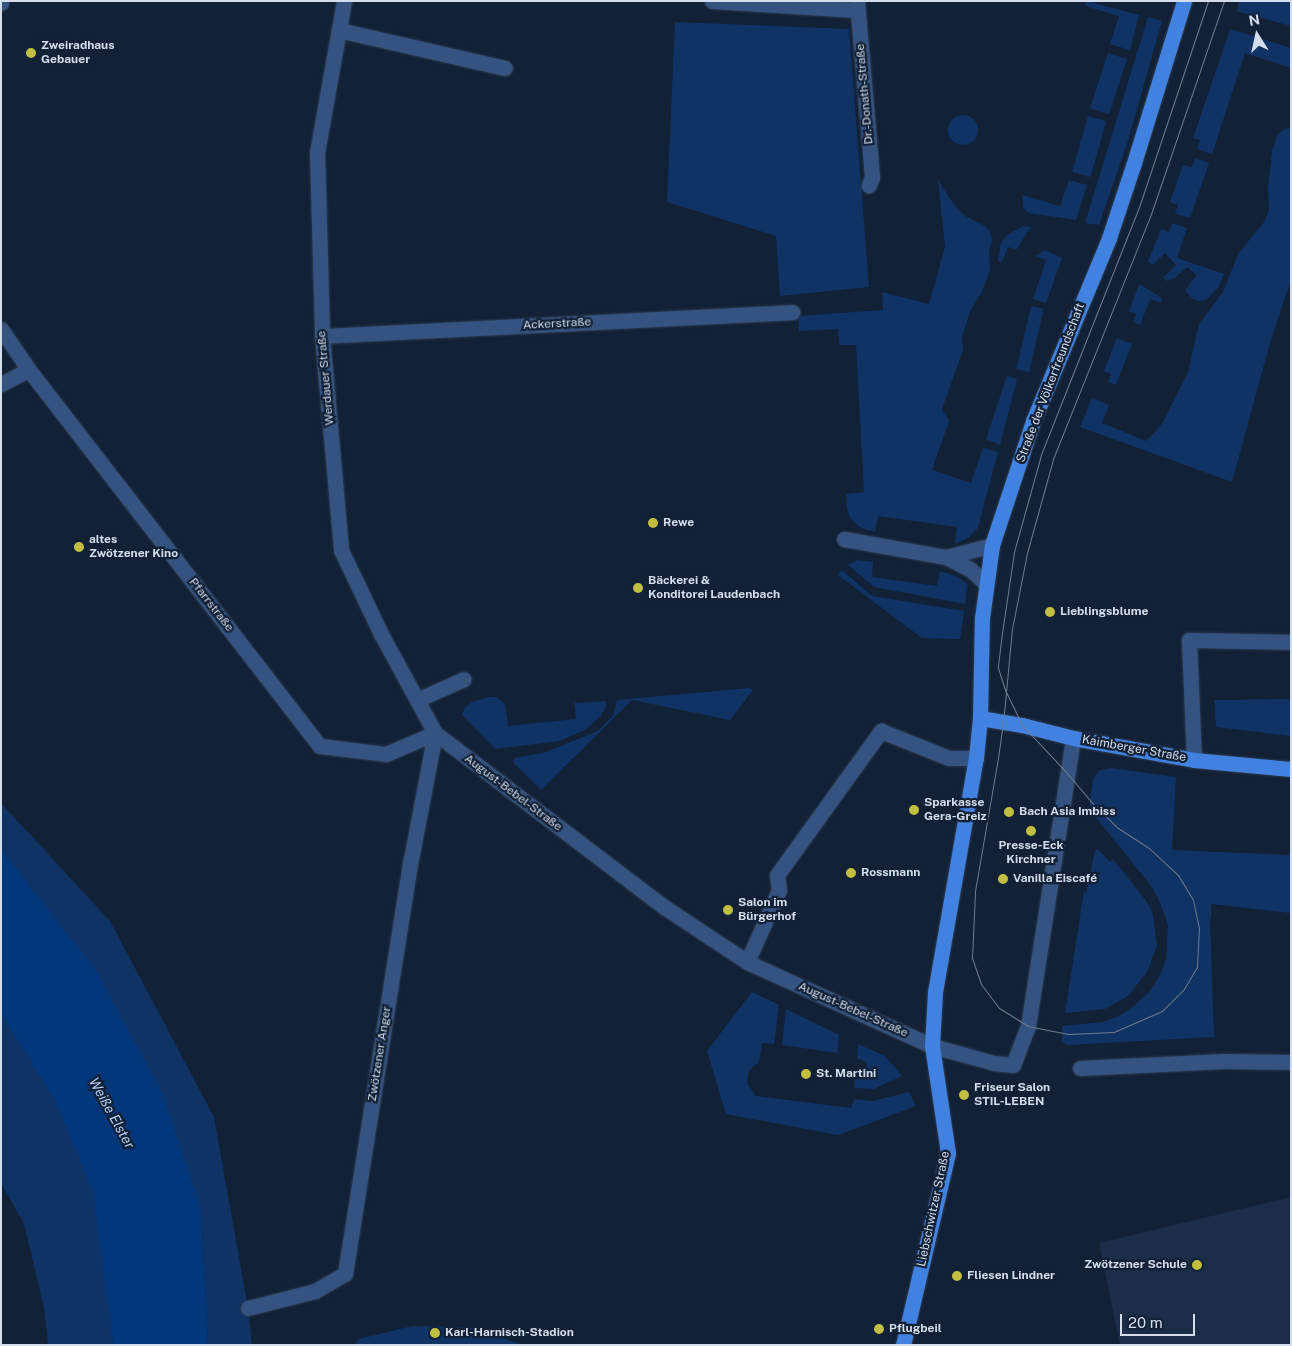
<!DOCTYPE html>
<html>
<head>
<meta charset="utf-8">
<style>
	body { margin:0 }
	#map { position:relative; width:1292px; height:1346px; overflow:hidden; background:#122136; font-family:"Public Sans",sans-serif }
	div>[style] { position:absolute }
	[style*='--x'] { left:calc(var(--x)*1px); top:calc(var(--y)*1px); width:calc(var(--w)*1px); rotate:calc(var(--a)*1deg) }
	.built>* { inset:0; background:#1b2d47 }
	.green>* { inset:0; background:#103365; transform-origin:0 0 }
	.round { border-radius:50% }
	.water>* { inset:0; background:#03377b }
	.roads { filter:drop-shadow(0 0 1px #2d3b4f) drop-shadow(0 0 1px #2d3b4f) }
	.minor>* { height:15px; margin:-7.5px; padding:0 7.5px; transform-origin:7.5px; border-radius:7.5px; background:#345380 }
	.major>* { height:15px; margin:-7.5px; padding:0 7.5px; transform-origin:7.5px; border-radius:7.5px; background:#4182e1 }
	.tram>* { height:1px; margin:-0.5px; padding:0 0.5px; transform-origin:0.5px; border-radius:0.5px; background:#707c8e }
	.dots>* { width:14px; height:14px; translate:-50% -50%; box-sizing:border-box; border:2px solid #122136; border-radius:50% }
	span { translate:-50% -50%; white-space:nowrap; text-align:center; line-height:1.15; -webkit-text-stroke:4.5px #122136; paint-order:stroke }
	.poi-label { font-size:12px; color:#d3ddeb; font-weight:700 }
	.left { translate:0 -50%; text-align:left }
	.right { translate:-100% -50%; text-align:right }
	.street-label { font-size:12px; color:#d3ddeb }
	.water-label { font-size:14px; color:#b5d0f8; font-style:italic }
	.frame { position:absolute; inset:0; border:2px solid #d3ddeb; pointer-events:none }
	.north { position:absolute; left:1232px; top:10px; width:50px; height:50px; -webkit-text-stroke:4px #122136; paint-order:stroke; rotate:350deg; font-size:14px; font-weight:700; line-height:20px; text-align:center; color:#d3ddeb }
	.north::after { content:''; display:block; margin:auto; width:18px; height:22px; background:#d3ddeb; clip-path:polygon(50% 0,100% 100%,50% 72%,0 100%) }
	.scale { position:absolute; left:1120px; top:1314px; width:75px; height:22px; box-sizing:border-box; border:2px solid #d3ddeb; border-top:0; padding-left:6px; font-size:15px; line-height:18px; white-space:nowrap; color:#d3ddeb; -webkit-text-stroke:4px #122136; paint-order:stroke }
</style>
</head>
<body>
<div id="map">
	<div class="built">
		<i style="clip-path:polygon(1291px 1197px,1291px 1345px,1120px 1345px,1099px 1243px)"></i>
	</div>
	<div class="green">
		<i style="clip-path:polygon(1086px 1px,1139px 15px,1130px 50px,1110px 44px,1119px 16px,1085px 6px)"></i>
		<i style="clip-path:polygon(1239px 1px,1291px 1px,1291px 26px,1236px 11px)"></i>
		<i style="clip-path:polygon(1148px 17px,1162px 21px,1128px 141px,1099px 225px,1085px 223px)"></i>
		<i style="clip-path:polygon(675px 22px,849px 29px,869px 287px,780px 296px,776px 236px,667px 202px)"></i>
		<i style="clip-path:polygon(1230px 29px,1291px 48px,1291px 68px,1245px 53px,1212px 154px,1197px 149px,1200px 140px,1193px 138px)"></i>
		<i style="left:1108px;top:53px;width:20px;height:58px;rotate:18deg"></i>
		<i class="round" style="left:948px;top:115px;width:30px;height:30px"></i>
		<i style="left:1088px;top:116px;width:19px;height:58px;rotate:16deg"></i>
		<i style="clip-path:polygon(1286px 128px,1291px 129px,1291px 279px,1268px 350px,1232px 482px,1080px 427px,1092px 398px,1109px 405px,1102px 423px,1146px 441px,1162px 424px,1188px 372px,1199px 324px,1223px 292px,1238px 254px,1264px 222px,1269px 211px,1268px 186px,1272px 152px,1277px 135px)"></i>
		<i style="clip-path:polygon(1195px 158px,1209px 163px,1190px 218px,1175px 214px,1178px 205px,1170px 202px,1183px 165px,1192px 167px)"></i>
		<i style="clip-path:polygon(938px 180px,953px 203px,965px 216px,985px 226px,990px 232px,992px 239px,989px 251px,990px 269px,983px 290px,970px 311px,962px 337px,963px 350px,942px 409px,949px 421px,932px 470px,971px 483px,983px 448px,998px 452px,978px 528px,968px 538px,955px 544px,957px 527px,878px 516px,875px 532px,861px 528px,851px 519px,847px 508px,846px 494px,864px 492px,856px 345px,839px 345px,838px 329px,799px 331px,798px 316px,883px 310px,882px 292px,929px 304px,945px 247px)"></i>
		<i style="clip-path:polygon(1069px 180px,1087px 185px,1076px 220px,1029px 213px,1023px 208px,1022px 195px,1060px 206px)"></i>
		<i style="clip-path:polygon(1172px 223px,1187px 228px,1177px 258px,1224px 274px,1218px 288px,1206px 300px,1198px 301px,1192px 298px,1185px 290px,1197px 275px,1187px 267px,1175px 278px,1167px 281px,1163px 278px,1176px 265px,1165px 253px,1153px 265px,1148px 262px,1161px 229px,1169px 232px)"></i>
		<i style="clip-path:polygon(1023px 226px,1031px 227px,1016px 250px,1035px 256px,1045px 250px,1062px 258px,1046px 303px,1033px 299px,1046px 260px,1008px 247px,1002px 262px,998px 261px,1001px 243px,1007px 235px)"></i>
		<i style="clip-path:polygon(1139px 284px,1162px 298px,1162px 303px,1150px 299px,1140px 325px,1133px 322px,1136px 314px,1129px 311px)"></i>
		<i style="left:1031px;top:306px;width:13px;height:65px;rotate:13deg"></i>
		<i style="clip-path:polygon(1117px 338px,1132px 344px,1116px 385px,1108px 382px,1111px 374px,1104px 371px)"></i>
		<i style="clip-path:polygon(1007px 376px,1017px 379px,1000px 445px,986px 439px)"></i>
		<i style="clip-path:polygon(857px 560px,873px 562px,872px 577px,937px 586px,940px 571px,958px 577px,967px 584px,965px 604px,874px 587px,848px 565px)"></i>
		<i style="clip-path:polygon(842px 570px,872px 596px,964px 611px,960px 639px,922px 638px,838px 575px)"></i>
		<i style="clip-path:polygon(749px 688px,753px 690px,730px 720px,632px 700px,541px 790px,513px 762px,514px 758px,543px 753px,598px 731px,613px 716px,617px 700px)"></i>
		<i style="clip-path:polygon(489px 697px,497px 697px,505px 704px,508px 726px,576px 719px,574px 703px,606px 701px,606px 706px,601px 716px,585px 730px,559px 741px,495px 749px,462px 715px,465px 708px,472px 702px)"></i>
		<i style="clip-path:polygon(1291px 699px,1291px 736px,1216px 727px,1214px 700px)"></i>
		<i style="clip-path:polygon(1111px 768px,1176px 777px,1172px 850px,1291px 855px,1291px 913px,1211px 904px,1211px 920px,1207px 910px,1210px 920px,1214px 1037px,1068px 1045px,1062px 1042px,1062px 1026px,1103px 1022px,1121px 1015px,1135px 1005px,1148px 993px,1161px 974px,1166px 959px,1168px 925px,1161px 905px,1152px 887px,1089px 809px,1093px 779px,1100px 770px)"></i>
		<i style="clip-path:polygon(1px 803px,110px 921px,214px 1117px,248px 1308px,252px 1345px,208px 1345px,201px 1208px,94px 967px,1px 849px)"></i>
		<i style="clip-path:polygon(1098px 849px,1110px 862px,1113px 859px,1147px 902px,1153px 914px,1157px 946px,1147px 972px,1128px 996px,1105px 1009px,1065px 1013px,1084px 891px,1086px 894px,1095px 850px)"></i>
		<i style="clip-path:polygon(752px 992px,779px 1005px,774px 1044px,762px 1043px,759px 1062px,749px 1070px,747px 1083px,756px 1096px,851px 1108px,854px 1099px,873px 1101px,909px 1092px,916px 1106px,838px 1135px,726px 1114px,707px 1051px)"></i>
		<i style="clip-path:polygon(786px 1009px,839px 1035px,837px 1053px,782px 1045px)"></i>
		<i style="clip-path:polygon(1px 1014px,54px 1099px,94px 1192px,113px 1345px,48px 1345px,44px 1308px,24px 1224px,1px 1183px)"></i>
		<i style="clip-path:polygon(858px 1044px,885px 1056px,902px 1076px,874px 1089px,854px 1088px,855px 1075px,861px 1076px,866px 1072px,867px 1065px,863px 1060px,857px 1059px)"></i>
		<i style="clip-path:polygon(412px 1326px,467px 1327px,524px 1345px,354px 1345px,359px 1339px)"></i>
	</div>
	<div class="water">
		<i style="clip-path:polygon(1px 849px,94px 967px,163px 1094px,201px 1208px,208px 1345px,113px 1345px,93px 1192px,54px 1099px,1px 1014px)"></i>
	</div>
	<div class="roads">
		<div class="minor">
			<i style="--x:344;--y:1;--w:153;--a:100.1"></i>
			<i style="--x:317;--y:152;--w:184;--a:88.4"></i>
			<i style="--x:322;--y:336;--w:215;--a:84.9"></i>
			<i style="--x:341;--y:550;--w:93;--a:64.5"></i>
			<i style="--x:381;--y:634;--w:113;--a:61.4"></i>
			<i style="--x:435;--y:733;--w:288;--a:37.2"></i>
			<i style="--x:664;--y:907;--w:100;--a:33.5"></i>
			<i style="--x:747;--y:962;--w:203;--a:24.4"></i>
			<i style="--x:932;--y:1046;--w:64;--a:15.3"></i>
			<i style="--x:994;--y:1063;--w:19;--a:6"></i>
			<i style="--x:1013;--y:1065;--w:42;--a:-69"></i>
			<i style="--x:1028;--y:1026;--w:291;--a:-81.1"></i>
			<i style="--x:712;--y:1;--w:145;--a:3.6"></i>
			<i style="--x:857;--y:1;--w:177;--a:85.1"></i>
			<i style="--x:872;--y:177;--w:9;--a:111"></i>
			<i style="--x:1;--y:3;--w:2;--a:-90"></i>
			<i style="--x:339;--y:30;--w:170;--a:12.9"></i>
			<i style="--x:1;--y:329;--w:50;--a:55.7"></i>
			<i style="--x:322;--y:336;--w:471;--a:-2.9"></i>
			<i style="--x:1;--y:384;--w:31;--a:-27"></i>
			<i style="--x:29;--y:370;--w:475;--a:52.3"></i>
			<i style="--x:320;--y:746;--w:66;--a:6.9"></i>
			<i style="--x:386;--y:754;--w:53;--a:-23.2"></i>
			<i style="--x:844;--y:539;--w:104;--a:10"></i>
			<i style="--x:946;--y:557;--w:27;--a:27"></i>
			<i style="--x:970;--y:569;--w:22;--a:43"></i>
			<i style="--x:946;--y:557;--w:48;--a:-14.6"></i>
			<i style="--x:417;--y:700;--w:51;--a:-24.1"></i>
			<i style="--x:1194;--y:760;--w:120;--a:-92.4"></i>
			<i style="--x:1189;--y:640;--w:102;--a:1.1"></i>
			<i style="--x:747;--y:962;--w:79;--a:-66"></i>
			<i style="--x:779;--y:890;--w:15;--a:-98"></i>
			<i style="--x:777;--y:875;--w:178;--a:-54.2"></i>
			<i style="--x:881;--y:731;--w:73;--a:21.7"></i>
			<i style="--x:949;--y:758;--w:27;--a:0"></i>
			<i style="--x:1080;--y:1068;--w:145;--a:-2.8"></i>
			<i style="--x:1225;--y:1061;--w:66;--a:0.9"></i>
			<i style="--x:248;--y:1308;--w:69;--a:-14.2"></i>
			<i style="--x:315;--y:1291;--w:34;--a:-30"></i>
			<i style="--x:345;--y:1274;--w:420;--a:-81"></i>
			<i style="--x:411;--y:859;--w:128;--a:-79.2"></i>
		</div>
		<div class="major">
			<i style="--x:980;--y:718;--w:43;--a:9.5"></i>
			<i style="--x:1022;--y:725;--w:53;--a:14.3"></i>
			<i style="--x:1073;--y:738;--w:123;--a:10.3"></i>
			<i style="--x:1194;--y:760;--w:97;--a:5.3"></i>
			<i style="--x:903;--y:1345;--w:197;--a:-76.8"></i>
			<i style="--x:948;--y:1153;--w:108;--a:-98.5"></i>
			<i style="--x:932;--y:1046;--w:54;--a:-86.8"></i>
			<i style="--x:935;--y:992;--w:238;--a:-80.1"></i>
			<i style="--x:976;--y:758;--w:40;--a:-84.3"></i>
			<i style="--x:980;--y:718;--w:100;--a:-88.9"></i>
			<i style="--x:982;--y:618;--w:74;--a:-82.2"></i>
			<i style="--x:992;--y:545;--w:131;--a:-71.7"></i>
			<i style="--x:1033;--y:421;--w:198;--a:-67.4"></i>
			<i style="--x:1109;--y:238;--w:76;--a:-71.6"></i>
			<i style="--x:1133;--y:166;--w:173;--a:-72.8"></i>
		</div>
	</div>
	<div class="tram">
		<i style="--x:1208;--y:1;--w:217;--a:108.5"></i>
		<i style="--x:1139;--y:207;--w:267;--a:111.6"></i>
		<i style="--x:1041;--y:455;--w:101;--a:105.6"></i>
		<i style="--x:1014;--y:552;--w:82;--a:98.4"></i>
		<i style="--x:1002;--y:633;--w:35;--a:97"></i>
		<i style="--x:998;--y:668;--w:25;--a:72"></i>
		<i style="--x:1006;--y:692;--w:37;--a:64"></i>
		<i style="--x:1022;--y:725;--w:66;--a:46.8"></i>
		<i style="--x:1067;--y:773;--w:42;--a:49.8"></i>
		<i style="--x:1094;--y:805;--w:33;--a:44"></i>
		<i style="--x:1118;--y:828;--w:37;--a:33"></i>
		<i style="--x:1149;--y:848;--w:40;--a:43"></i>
		<i style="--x:1178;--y:875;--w:29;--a:59"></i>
		<i style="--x:1193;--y:900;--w:29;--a:78"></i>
		<i style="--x:1199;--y:928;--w:39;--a:93"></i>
		<i style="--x:1197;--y:967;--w:27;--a:121"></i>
		<i style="--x:1183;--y:990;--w:30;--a:135"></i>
		<i style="--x:1162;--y:1011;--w:52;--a:156.4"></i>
		<i style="--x:1114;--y:1032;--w:46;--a:177.5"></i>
		<i style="--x:1068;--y:1034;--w:41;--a:-168.7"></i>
		<i style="--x:1028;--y:1026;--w:34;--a:-148"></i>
		<i style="--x:999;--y:1008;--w:30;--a:-127"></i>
		<i style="--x:981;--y:984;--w:28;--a:-109"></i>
		<i style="--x:972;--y:958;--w:67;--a:-87.4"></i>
		<i style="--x:975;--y:891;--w:135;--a:-80.2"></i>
		<i style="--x:998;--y:758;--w:36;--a:-82"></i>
		<i style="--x:1003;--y:722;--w:30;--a:-84"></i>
		<i style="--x:1006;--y:692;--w:63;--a:-84.6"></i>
		<i style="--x:1012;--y:629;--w:77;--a:-78.8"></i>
		<i style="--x:1027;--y:553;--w:98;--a:-74.5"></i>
		<i style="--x:1053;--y:459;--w:264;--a:-68.2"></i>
		<i style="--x:1151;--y:214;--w:225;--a:-71.1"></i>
	</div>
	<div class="dots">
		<i style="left:31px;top:53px;background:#c1be40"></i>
		<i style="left:653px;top:523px;background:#c1be40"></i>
		<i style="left:79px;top:547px;background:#c1be40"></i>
		<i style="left:638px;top:588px;background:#c1be40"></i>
		<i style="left:1050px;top:612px;background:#c1be40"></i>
		<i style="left:914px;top:810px;background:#c1be40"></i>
		<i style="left:1009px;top:812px;background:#c1be40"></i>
		<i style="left:1031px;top:831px;background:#c1be40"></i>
		<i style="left:851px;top:873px;background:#c1be40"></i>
		<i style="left:1003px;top:879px;background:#c1be40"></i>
		<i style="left:728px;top:910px;background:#c1be40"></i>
		<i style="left:806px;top:1074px;background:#c1be40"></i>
		<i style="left:964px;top:1095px;background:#c1be40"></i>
		<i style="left:1197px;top:1265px;background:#c1be40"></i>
		<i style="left:957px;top:1276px;background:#c1be40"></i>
		<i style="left:879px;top:1329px;background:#c1be40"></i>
		<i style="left:435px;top:1333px;background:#c1be40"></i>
	</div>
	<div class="poi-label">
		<span class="left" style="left:41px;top:53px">Zweiradhaus<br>Gebauer</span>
		<span class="left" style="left:663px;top:523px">Rewe</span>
		<span class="left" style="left:89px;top:547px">altes<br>Zwötzener Kino</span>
		<span class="left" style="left:648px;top:588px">Bäckerei &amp;<br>Konditorei Laudenbach</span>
		<span class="left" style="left:1060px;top:612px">Lieblingsblume</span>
		<span class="left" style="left:924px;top:810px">Sparkasse<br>Gera-Greiz</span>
		<span class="left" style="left:1019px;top:812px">Bach Asia Imbiss</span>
		<span style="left:1031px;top:853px">Presse-Eck<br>Kirchner</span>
		<span class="left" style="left:861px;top:873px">Rossmann</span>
		<span class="left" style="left:1013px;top:879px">Vanilla Eiscafé</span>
		<span class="left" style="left:738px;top:910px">Salon im<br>Bürgerhof</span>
		<span class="left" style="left:816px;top:1074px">St. Martini</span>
		<span class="left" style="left:974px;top:1095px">Friseur Salon<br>STIL-LEBEN</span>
		<span class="right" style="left:1187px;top:1265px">Zwötzener Schule</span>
		<span class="left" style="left:967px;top:1276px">Fliesen Lindner</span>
		<span class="left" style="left:889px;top:1329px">Pflugbeil</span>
		<span class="left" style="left:445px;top:1333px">Karl-Harnisch-Stadion</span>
	</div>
	<div class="street-label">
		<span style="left:865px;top:94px;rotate:-95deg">Dr.-Donath-Straße</span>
		<span style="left:557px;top:324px;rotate:-3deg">Ackerstraße</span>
		<span style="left:326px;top:378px;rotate:-95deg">Werdauer Straße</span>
		<span style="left:1051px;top:383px;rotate:-69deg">Straße der Völkerfreundschaft</span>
		<span style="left:211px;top:605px;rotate:52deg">Pfarrstraße</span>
		<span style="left:1134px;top:749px;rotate:10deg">Kaimberger Straße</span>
		<span style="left:513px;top:793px;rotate:37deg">August-Bebel-Straße</span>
		<span style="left:853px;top:1010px;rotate:24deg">August-Bebel-Straße</span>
		<span style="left:380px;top:1054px;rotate:-81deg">Zwötzener Anger</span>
		<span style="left:934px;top:1209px;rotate:-78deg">Liebschwitzer Straße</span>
	</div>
	<div class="water-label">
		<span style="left:112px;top:1113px;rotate:61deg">Weiße Elster</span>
	</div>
	<div class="frame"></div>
	<div class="north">N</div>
	<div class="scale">20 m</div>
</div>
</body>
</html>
